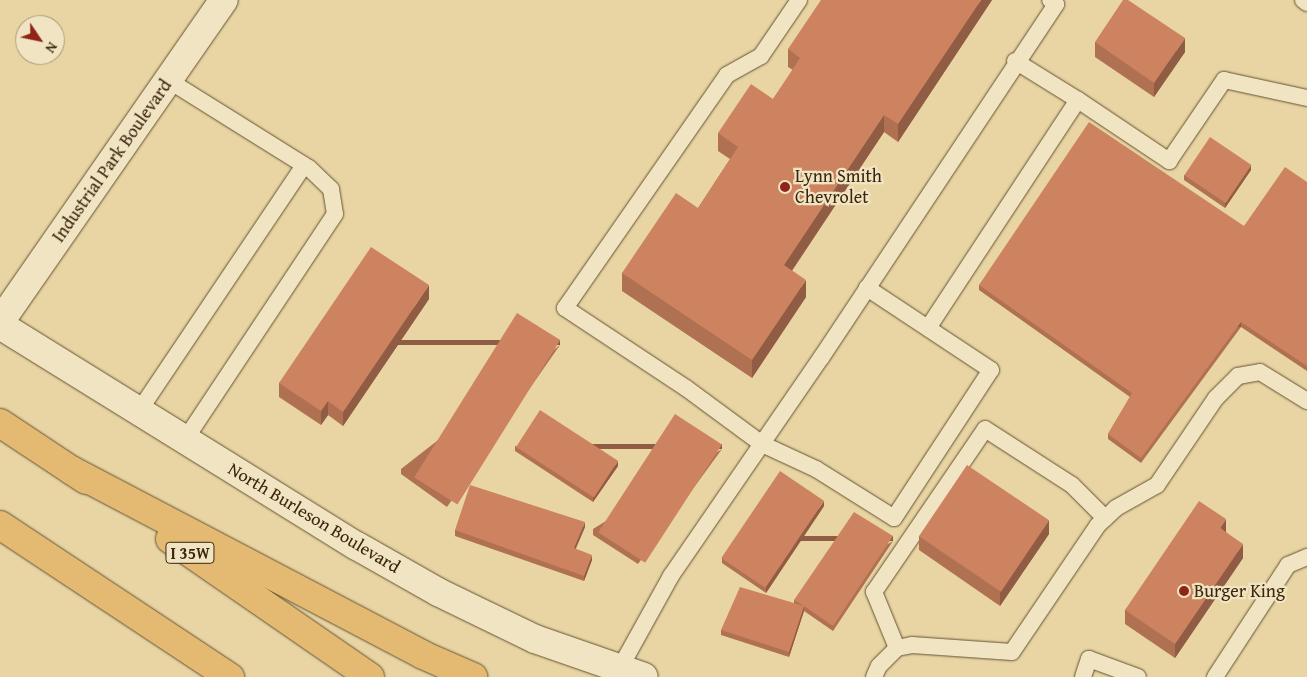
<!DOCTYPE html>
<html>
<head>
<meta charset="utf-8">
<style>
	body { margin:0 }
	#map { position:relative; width:1307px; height:677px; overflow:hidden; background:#e8d5a3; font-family:"Gentium Book Plus",serif }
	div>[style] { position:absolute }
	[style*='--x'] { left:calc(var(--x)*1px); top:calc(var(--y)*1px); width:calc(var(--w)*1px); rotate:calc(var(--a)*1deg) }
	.roads { filter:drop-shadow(0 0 1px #665232) drop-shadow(0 0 1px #665232) }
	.lane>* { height:16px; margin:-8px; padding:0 8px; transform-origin:8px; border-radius:8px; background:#f0e4c3 }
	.street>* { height:28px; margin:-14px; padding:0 14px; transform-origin:14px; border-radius:14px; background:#f0e4c3 }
	.secondary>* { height:28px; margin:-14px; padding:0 14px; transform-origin:14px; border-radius:14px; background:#f0e4c3 }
	.highway>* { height:28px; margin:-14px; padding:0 14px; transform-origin:14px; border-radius:14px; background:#e4ba72 }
	.wall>* { inset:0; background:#b07153 }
	.shaded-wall>* { inset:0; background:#905c43; transform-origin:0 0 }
	.building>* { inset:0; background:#cd8360; transform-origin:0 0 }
	.dots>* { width:14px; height:14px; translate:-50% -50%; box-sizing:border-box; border:2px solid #f0e4c3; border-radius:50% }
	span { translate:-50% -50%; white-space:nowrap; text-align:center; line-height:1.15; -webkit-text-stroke:4.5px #f0e4c3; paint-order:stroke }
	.shield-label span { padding:1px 4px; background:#f0e4c3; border:1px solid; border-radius:4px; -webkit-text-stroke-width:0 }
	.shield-label { font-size:16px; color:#3b260d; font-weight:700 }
	.street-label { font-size:18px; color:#3b260d }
	.poi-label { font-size:18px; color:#3b260d }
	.left { translate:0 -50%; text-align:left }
	.north { position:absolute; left:15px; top:15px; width:50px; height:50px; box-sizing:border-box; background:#f0e4c3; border:1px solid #a8987a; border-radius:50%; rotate:124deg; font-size:14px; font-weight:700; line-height:20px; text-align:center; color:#3b260d }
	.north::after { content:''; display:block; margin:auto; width:18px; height:22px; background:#8f2418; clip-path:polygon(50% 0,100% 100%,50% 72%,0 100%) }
</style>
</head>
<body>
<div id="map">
	<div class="roads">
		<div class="lane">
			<i style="--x:799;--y:0;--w:68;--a:124.2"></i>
			<i style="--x:761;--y:56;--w:39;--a:151"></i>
			<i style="--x:727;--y:75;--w:284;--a:124.8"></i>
			<i style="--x:565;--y:308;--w:145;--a:33.5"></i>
			<i style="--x:686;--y:388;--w:94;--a:36.4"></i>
			<i style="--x:762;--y:444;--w:60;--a:24.8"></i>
			<i style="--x:816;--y:469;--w:92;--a:32.1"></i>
			<i style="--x:894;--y:518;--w:177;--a:-56.8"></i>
			<i style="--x:991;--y:370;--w:149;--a:-146.5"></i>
			<i style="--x:1303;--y:0;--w:5;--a:37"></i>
			<i style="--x:168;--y:80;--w:166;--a:32"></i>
			<i style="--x:309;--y:168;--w:30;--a:44"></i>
			<i style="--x:331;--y:189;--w:25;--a:81"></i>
			<i style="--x:335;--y:214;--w:271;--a:123.6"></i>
			<i style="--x:1078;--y:100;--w:110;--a:33.8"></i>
			<i style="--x:1169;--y:161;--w:98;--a:-55.8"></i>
			<i style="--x:1224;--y:80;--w:85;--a:12.2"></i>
			<i style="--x:928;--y:328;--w:273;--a:-56.7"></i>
			<i style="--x:1078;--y:100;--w:74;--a:-148.2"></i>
			<i style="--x:139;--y:411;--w:296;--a:-56.1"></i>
			<i style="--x:897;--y:648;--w:61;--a:-112.3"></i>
			<i style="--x:874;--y:592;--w:197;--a:-55.7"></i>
			<i style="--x:985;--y:429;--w:103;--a:32.8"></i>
			<i style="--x:1072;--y:485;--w:47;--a:45"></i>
			<i style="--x:620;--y:668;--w:105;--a:-61"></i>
			<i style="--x:671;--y:576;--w:265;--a:-55.5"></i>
			<i style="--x:821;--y:358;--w:425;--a:-56.4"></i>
			<i style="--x:1056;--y:4;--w:7;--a:-146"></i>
			<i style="--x:874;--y:677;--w:12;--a:-66"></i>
			<i style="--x:879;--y:666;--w:25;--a:-45"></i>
			<i style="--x:897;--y:648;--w:15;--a:-11"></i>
			<i style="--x:912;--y:645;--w:100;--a:4"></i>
			<i style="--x:1012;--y:652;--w:153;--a:-55.9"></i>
			<i style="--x:1098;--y:525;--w:25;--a:-43"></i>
			<i style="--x:1116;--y:508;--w:47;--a:-29.3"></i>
			<i style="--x:1157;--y:485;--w:105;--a:-55.9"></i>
			<i style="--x:1216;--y:398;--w:31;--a:-45"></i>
			<i style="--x:1238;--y:376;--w:22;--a:-10"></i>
			<i style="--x:1260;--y:372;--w:55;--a:31.7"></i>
			<i style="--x:1083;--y:677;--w:19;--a:-72"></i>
			<i style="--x:1089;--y:659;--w:52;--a:20.2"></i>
			<i style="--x:1215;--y:677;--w:134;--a:-56.9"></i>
			<i style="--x:1288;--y:565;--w:21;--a:-23"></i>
		</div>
		<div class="street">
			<i style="--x:0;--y:322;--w:392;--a:-55.2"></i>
		</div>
		<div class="secondary">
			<i style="--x:0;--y:325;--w:420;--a:31.8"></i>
			<i style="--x:357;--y:546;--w:93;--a:29.6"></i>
			<i style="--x:438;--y:592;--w:108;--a:25.9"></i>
			<i style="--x:535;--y:639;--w:115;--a:19.2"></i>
		</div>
		<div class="highway">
			<i style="--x:0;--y:423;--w:103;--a:33.5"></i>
			<i style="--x:71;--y:470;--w:398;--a:27.7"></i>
			<i style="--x:423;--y:655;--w:55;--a:23.7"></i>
			<i style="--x:0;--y:525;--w:276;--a:33.5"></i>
			<i style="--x:170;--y:539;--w:243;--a:34.6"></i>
		</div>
	</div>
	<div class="wall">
		<i style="clip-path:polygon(992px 0,898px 142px,884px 132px,792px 271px,806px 297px,752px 378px,622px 291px,622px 273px,698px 208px,730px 159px,718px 151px,718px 133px,773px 99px,793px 70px,788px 67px,788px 49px)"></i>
		<i style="clip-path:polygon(1095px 42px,1185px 52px,1154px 97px,1095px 57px)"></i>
		<i style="clip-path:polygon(1251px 170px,1225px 208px,1184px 180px,1184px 175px)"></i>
		<i style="clip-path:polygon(1307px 182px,1307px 371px,1241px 327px,1141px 463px,1108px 439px,1108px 434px,1130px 397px,979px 290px,979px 285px,1244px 226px)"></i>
		<i style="clip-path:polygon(429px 299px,343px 426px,328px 415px,321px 425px,279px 397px,279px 383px)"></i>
		<i style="clip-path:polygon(560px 345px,447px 507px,401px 474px,401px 469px)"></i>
		<i style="clip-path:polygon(515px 446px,618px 466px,593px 502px,515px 451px)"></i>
		<i style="clip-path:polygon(722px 449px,638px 564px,593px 535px,593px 529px)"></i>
		<i style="clip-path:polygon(824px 506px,766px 593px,722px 563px,722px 558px)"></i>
		<i style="clip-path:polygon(585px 527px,575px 549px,592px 560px,584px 581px,455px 536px,455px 530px)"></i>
		<i style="clip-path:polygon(1226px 532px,1243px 558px,1175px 658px,1125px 624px,1125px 610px)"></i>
		<i style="clip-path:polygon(1049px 534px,1000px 606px,919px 550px,919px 536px)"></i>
		<i style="clip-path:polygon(893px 541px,833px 631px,804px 611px,789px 657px,721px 635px,721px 630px,794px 603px,794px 600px)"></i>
	</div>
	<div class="shaded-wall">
		<i style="clip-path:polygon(981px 0,992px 0,898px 142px,898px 124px)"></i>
		<i style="clip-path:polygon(1185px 38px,1185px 52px,1154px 97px,1154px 83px)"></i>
		<i style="clip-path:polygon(884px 115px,884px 132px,784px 282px,784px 265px)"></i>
		<i style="clip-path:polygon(1251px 165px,1251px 170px,1225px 208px,1225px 203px)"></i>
		<i style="clip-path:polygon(806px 280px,806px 297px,752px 378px,752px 360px)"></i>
		<i style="clip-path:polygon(429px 285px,429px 299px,343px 426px,343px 412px)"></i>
		<i style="left:1241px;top:322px;width:5px;height:169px;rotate:90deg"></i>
		<i style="left:560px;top:340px;width:5px;height:198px;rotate:90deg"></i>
		<i style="clip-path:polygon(328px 401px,328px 415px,321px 425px,321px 411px)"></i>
		<i style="left:722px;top:444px;width:5px;height:142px;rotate:90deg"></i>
		<i style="clip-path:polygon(618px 461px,618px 466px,593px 502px,593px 497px)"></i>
		<i style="clip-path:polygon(824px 501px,824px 506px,766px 593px,766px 587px)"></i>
		<i style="clip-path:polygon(1226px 519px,1226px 533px,1220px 528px)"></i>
		<i style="clip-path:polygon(1049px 520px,1049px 534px,1000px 606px,1000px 592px)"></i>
		<i style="clip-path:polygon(585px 522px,585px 527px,574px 553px,574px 548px)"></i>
		<i style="left:893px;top:536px;width:5px;height:108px;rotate:90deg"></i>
		<i style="clip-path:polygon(1243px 544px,1243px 558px,1175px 658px,1175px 644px)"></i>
		<i style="clip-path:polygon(592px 555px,592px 560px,584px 581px,584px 576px)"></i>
		<i style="clip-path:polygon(804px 606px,804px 611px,789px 657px,789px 652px)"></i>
	</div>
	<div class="building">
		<i style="clip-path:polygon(821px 0,981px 0,898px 124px,884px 115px,784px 265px,806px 280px,752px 360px,622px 273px,676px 193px,698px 208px,738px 147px,718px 133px,751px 84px,773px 99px,800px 58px,788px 49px)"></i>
		<i style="clip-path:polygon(1123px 0,1128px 0,1185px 38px,1154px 83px,1095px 42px)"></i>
		<i style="clip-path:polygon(1089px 122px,1244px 226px,1285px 167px,1307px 182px,1307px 366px,1241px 322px,1141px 458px,1108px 434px,1132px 393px,979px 285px)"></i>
		<i style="left:1210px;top:137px;width:50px;height:46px;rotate:34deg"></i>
		<i style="clip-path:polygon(371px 247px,429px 285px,343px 412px,328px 401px,321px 411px,279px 383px)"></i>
		<i style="left:517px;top:313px;width:51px;height:194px;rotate:32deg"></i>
		<i style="left:540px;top:410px;width:93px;height:44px;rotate:33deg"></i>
		<i style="left:675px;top:414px;width:56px;height:141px;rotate:33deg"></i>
		<i style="left:967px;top:465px;width:99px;height:86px;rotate:34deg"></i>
		<i style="left:780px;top:471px;width:53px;height:105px;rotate:34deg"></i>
		<i style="clip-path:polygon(470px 485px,585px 522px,574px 548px,592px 555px,584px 576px,455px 530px)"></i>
		<i style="clip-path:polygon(1199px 501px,1226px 519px,1220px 528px,1243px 544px,1175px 644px,1125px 610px)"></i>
		<i style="clip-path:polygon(854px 512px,893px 536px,833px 626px,804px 606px,789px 652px,721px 630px,740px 587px,804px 606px,794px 600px)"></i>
	</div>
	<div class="dots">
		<i style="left:785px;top:187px;background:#8f2418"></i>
		<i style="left:1184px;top:591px;background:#8f2418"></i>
	</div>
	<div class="shield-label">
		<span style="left:190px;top:553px">I 35W</span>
	</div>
	<div class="street-label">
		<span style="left:112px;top:161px;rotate:-55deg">Industrial Park Boulevard</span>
		<span style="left:314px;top:518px;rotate:31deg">North Burleson Boulevard</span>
	</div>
	<div class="poi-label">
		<span class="left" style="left:795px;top:187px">Lynn Smith<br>Chevrolet</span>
		<span class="left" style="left:1194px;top:591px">Burger King</span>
	</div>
	<div class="north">N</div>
</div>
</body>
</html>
